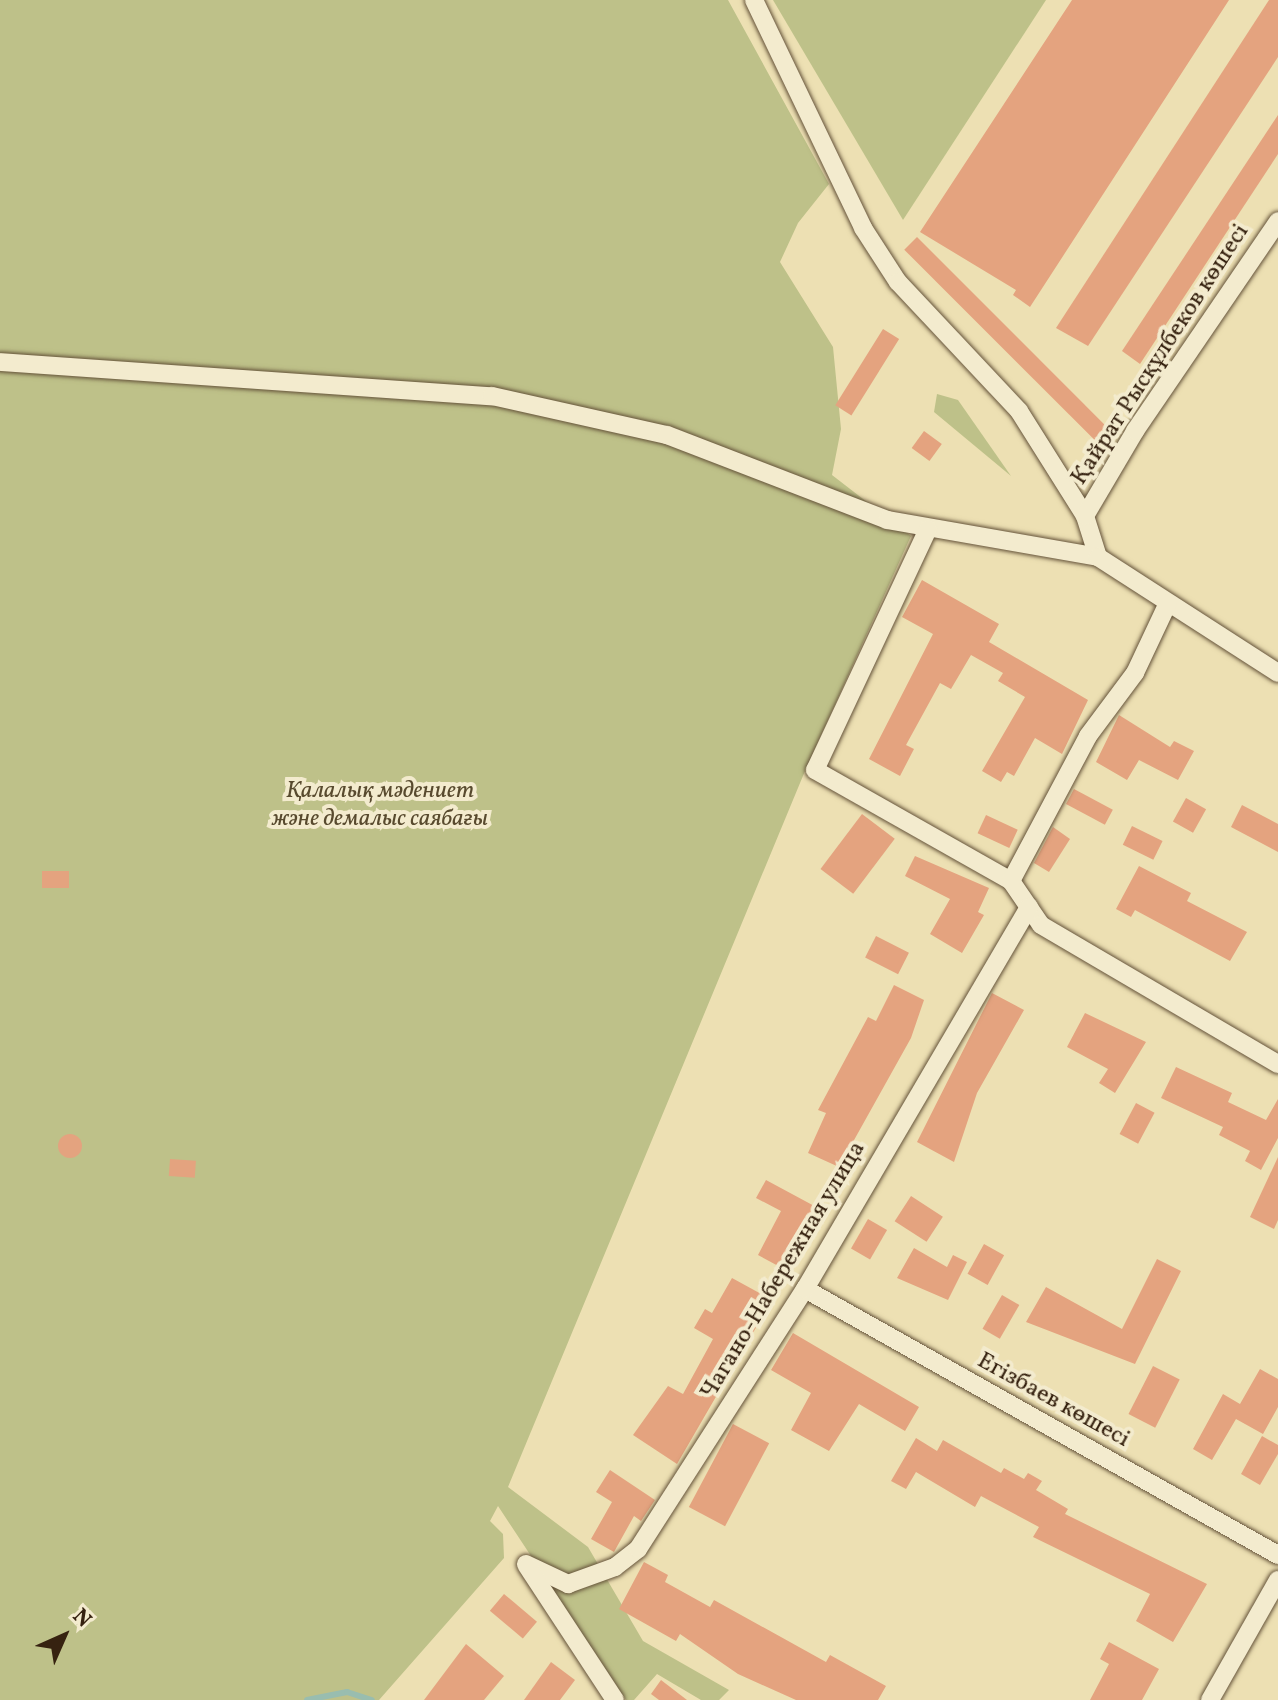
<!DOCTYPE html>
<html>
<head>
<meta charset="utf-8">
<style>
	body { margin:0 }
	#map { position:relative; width:1278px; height:1700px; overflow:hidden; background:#ede0b3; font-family:Vollkorn,serif }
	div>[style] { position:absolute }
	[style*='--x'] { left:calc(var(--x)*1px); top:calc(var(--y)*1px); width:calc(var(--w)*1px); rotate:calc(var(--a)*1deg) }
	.green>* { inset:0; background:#bec189 }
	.stream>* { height:6px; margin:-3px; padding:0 3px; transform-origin:3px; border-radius:3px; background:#99bdaf }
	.building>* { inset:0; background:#e4a37f; transform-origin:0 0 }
	.round { border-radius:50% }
	.roads { filter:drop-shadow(0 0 2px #645239) drop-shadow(0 0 2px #645239) }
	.street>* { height:18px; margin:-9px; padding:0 9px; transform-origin:9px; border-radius:9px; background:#f3ebce }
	span { translate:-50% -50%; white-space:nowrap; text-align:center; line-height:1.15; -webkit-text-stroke:8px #f3ebce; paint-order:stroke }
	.street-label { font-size:24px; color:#362210 }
	.park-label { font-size:24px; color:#584a2e; font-style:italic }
	.north { position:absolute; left:24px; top:1596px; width:80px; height:80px; -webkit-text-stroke:6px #f3ebce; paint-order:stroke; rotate:45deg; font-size:22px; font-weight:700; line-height:32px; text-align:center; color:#362210 }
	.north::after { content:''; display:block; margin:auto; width:28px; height:36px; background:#362210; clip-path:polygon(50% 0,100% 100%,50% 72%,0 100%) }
</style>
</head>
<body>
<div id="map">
	<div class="green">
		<i style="clip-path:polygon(0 0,728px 0,829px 184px,798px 223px,780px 262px,833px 347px,841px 429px,832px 475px,911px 536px,805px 771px,508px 1487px,588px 1547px,643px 1641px,729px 1690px,719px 1700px,701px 1700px,657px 1674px,634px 1700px,626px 1700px,498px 1506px,490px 1521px,503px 1534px,504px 1558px,379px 1700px,0 1700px)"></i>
		<i style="clip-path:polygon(773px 0,1046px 0,903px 220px)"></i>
		<i style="clip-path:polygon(937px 394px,958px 400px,1011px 476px,934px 412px)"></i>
	</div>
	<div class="stream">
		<i style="--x:307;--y:1700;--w:41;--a:-11.3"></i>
		<i style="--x:347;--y:1692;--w:26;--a:18"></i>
	</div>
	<div class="building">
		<i style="clip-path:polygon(1072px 0,1229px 0,1030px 307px,1013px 295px,1016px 290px,920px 232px)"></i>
		<i style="clip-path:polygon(1269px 0,1278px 0,1278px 57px,1088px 346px,1056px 328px)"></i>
		<i style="clip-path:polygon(1278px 115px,1278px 154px,1140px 364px,1122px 351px)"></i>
		<i style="left:917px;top:237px;width:271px;height:18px;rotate:45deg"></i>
		<i style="left:883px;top:329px;width:19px;height:90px;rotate:32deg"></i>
		<i style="left:924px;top:431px;width:22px;height:21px;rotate:36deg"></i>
		<i style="clip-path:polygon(922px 580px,999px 624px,989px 642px,1088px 700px,1062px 754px,1035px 738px,1014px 776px,1007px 772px,1001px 782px,982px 771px,1025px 697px,998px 681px,1003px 673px,971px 655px,951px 689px,940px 683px,906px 745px,914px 749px,900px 776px,869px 759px,933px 634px,902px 617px)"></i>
		<i style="clip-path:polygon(1119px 715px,1170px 747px,1174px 741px,1194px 751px,1178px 780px,1139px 760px,1127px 780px,1096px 762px)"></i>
		<i style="left:1074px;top:789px;width:44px;height:17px;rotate:28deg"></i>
		<i style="left:1186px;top:798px;width:23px;height:27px;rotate:29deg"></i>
		<i style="clip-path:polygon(1242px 805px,1278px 824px,1278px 852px,1231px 827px)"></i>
		<i style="left:862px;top:814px;width:41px;height:69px;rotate:37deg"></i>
		<i style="left:986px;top:815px;width:35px;height:20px;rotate:25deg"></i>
		<i style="left:1132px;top:826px;width:34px;height:21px;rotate:26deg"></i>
		<i style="clip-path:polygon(1053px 827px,1070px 839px,1049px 872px,1034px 863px)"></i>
		<i style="clip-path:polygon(915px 856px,989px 888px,978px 912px,984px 915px,962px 953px,930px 934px,950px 899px,905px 876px)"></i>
		<i style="clip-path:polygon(1139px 866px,1191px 893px,1187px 901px,1247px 932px,1230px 961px,1135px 910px,1131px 917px,1116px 909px)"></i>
		<i style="left:42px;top:871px;width:27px;height:17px"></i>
		<i style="left:876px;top:936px;width:37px;height:24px;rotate:27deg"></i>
		<i style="clip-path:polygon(894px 985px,924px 1000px,911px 1038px,839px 1167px,808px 1153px,826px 1113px,818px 1110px,868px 1017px,876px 1021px)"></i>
		<i style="clip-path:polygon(992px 993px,1024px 1010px,977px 1093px,954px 1162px,917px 1142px)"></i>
		<i style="clip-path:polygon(1085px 1013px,1146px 1042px,1115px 1093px,1099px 1083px,1108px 1069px,1067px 1047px)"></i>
		<i style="clip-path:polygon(1176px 1067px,1232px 1093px,1228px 1102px,1266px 1120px,1278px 1099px,1278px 1138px,1261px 1170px,1245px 1161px,1250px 1151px,1219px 1135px,1223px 1127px,1161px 1098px)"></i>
		<i style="left:1136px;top:1103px;width:21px;height:35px;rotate:28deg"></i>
		<i class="round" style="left:58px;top:1134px;width:24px;height:24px"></i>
		<i style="clip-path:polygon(1278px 1157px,1278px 1220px,1274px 1229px,1250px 1217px)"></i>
		<i style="left:170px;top:1159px;width:26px;height:17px;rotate:4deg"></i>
		<i style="clip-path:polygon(766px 1180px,818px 1208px,782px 1268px,758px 1255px,781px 1211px,756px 1198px)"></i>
		<i style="left:911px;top:1196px;width:38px;height:30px;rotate:33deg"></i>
		<i style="left:868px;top:1219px;width:22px;height:34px;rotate:30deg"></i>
		<i style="left:984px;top:1244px;width:23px;height:34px;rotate:29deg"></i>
		<i style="clip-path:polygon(914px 1248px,947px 1267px,953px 1255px,967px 1262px,948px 1300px,897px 1278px)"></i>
		<i style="clip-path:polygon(1157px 1259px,1181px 1271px,1135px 1364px,1026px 1322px,1046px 1287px,1122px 1329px)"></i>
		<i style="clip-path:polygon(732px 1278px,772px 1300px,677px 1464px,633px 1435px,668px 1386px,683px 1394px,713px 1339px,694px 1328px,705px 1309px,712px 1313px)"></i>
		<i style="left:1002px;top:1295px;width:20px;height:39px;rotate:30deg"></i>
		<i style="clip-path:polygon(793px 1333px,919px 1407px,905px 1431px,859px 1404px,829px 1451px,791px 1430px,811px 1393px,771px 1370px)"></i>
		<i style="left:1153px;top:1366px;width:30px;height:54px;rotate:27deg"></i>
		<i style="clip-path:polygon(1260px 1369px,1278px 1379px,1278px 1407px,1263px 1434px,1236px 1419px,1212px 1460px,1193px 1449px,1223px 1394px,1240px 1404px)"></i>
		<i style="left:733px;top:1424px;width:41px;height:94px;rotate:28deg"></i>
		<i style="clip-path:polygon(1262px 1436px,1278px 1445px,1278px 1454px,1260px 1485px,1241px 1474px)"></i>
		<i style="clip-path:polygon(916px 1438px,937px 1451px,943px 1440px,1001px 1473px,1004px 1468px,1024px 1479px,1028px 1473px,1042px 1481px,1036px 1490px,1068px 1509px,1065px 1514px,1207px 1584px,1173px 1642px,1136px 1621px,1150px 1594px,1033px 1537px,1039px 1527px,981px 1496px,975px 1507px,916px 1472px,906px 1489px,891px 1481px)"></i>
		<i style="clip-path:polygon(610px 1470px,655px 1500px,641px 1521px,634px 1516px,614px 1552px,591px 1539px,612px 1502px,596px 1492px)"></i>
		<i style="clip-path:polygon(644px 1562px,668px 1575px,665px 1582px,710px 1607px,714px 1600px,826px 1662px,830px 1655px,886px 1686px,878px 1700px,796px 1700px,738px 1674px,680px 1634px,676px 1641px,619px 1609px)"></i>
		<i style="left:504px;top:1594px;width:43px;height:22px;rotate:40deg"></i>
		<i style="clip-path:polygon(1109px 1642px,1159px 1669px,1142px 1700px,1090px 1700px,1109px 1664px,1100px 1659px)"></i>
		<i style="clip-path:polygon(466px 1644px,504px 1676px,484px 1700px,424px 1700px)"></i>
		<i style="clip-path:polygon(551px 1662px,575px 1680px,560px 1700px,524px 1700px)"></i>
		<i style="clip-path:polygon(661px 1680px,687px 1700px,659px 1700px,651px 1694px)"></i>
	</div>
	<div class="roads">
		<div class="street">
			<i style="--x:754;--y:0;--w:253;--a:64.4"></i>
			<i style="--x:863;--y:228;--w:64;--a:57.1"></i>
			<i style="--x:898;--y:282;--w:177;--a:46.8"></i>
			<i style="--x:1019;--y:411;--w:124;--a:57.8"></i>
			<i style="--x:1085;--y:516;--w:43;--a:72.4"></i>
			<i style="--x:0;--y:362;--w:493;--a:4"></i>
			<i style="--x:492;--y:396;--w:179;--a:12.6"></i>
			<i style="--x:667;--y:435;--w:236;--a:21.1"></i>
			<i style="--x:887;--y:520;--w:214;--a:9.9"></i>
			<i style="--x:1098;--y:557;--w:214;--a:32.8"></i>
			<i style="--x:1085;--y:516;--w:99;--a:-59.5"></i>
			<i style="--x:1135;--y:431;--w:254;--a:-55.7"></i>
			<i style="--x:928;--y:529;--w:266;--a:115.1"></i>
			<i style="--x:815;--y:770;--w:225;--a:29.5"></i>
			<i style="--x:1011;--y:881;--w:53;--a:55.7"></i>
			<i style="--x:1041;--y:925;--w:275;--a:30.4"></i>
			<i style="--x:1011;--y:881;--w:164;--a:-62"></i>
			<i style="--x:1088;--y:736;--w:79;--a:-53.3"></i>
			<i style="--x:1135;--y:673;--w:77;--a:-64.8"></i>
			<i style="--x:805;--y:1289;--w:543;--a:29.35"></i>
			<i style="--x:526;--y:1564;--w:47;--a:25.5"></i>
			<i style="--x:568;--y:1584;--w:50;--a:-19.9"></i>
			<i style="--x:615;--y:1567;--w:29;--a:-38"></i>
			<i style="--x:638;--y:1549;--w:309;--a:-57.3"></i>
			<i style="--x:805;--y:1289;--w:443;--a:-59.6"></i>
			<i style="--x:527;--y:1566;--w:160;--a:56.7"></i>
			<i style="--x:1210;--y:1700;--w:138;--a:-60.5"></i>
		</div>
	</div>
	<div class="street-label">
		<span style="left:1161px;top:355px;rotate:-57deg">Қайрат Рысқұлбеков көшесі</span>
		<span style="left:784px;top:1271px;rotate:-59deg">Чагано-Набережная улица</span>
		<span style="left:1053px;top:1401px;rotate:29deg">Егізбаев көшесі</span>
	</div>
	<div class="park-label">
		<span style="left:380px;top:806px">Қалалық мәдениет<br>және демалыс саябағы</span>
	</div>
	<div class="north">N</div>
</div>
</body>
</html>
